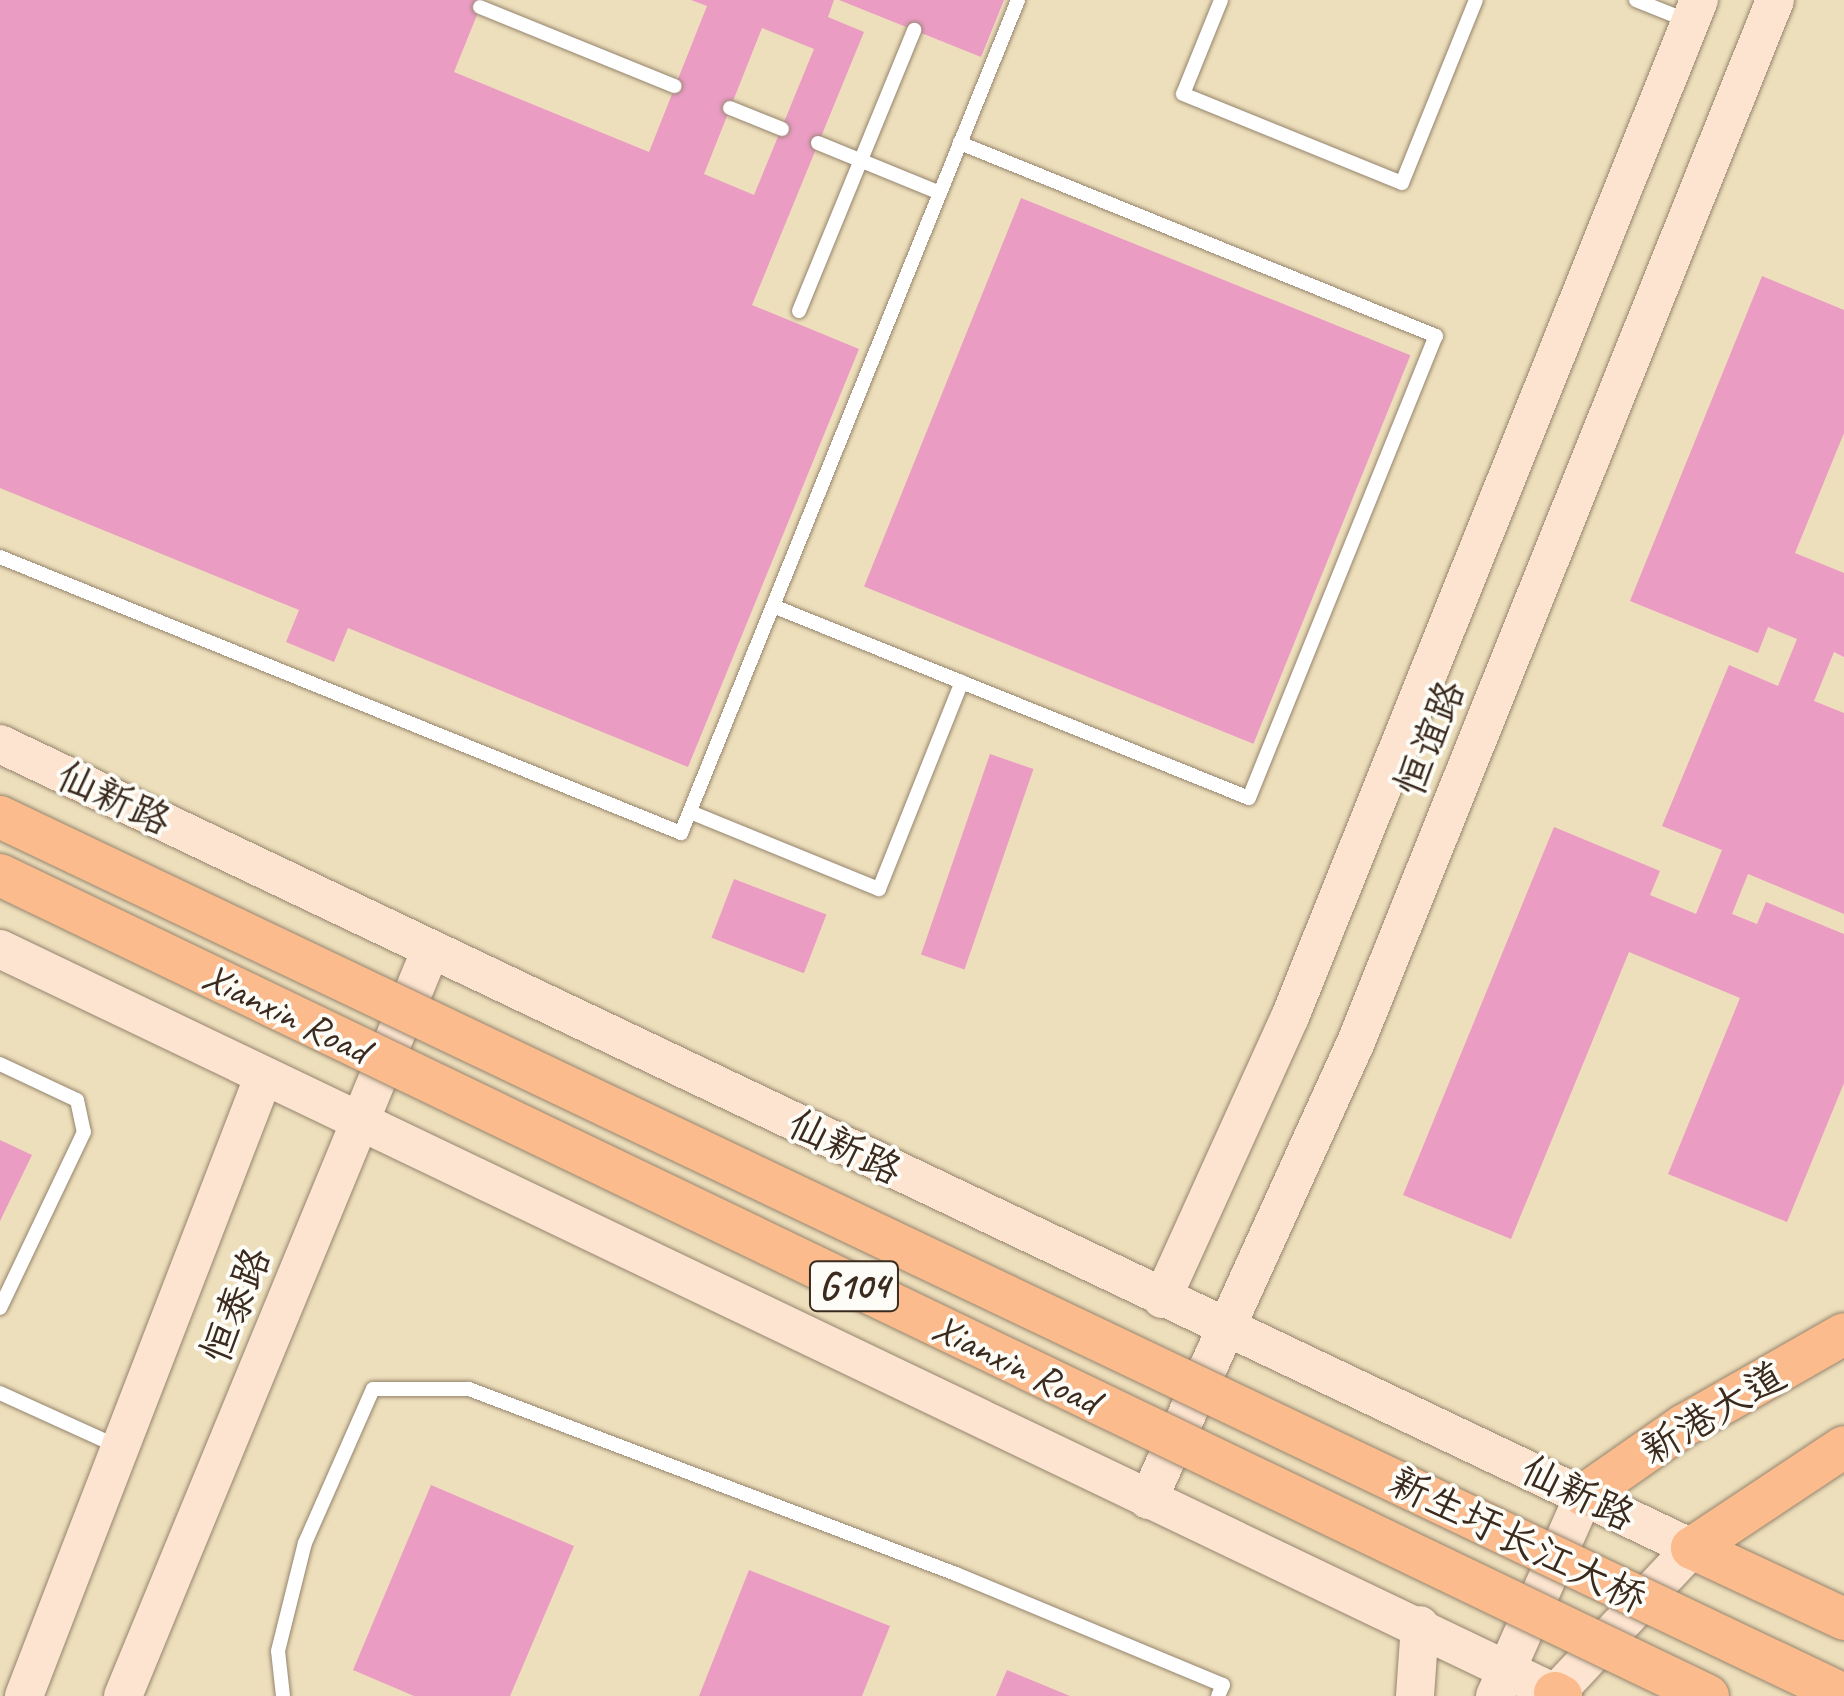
<!DOCTYPE html>
<html>
<head>
<meta charset="utf-8">
<style>
	body { margin:0 }
	#map { position:relative; width:1844px; height:1696px; overflow:hidden; background:#eedfbc; font-family:Caveat,"LXGW WenKai TC",sans-serif }
	div>[style] { position:absolute }
	[style*='--x'] { left:calc(var(--x)*1px); top:calc(var(--y)*1px); width:calc(var(--w)*1px); rotate:calc(var(--a)*1deg) }
	.building>* { inset:0; background:#ea9cc3; transform-origin:0 0 }
	.roads { filter:drop-shadow(0 0 2px #94846d) drop-shadow(0 0 2px #94846d) }
	.lane>* { height:14px; margin:-7px; padding:0 7px; transform-origin:7px; border-radius:7px; background:#fff }
	.secondary>* { height:38px; margin:-19px; padding:0 19px; transform-origin:19px; border-radius:19px; background:#fde4d1 }
	.primary>* { height:42px; margin:-21px; padding:0 21px; transform-origin:21px; border-radius:21px; background:#fbbb8d }
	.bridges { filter:drop-shadow(0 0 2px #94846d) drop-shadow(0 0 2px #94846d) }
	.primary-bridge>* { height:42px; margin:-21px; padding:0 21px; transform-origin:21px; border-radius:21px; background:#fbbb8d }
	span { translate:-50% -50%; white-space:nowrap; text-align:center; line-height:1.15; -webkit-text-stroke:8px #fdfcf7; paint-order:stroke }
	.shield-label span { padding:2px 8px; background:#fdfcf7; border:2px solid; border-radius:8px; -webkit-text-stroke-width:0 }
	.shield-label { font-size:38px; color:#3b2a1e; font-weight:700 }
	.street-label { font-size:40px; color:#3b2a1e }
</style>
</head>
<body>
<div id="map">
	<div class="building">
		<i style="clip-path:polygon(evenodd,0 0,483px 0,454px 72px,649px 152px,707px 6px,691px 0,834px 0,828px 17px,864px 32px,752px 305px,859px 349px,688px 767px,348px 628px,334px 662px,286px 642px,299px 610px,0 488px,0 0,762px 28px,814px 49px,754px 195px,704px 174px,762px 28px)"></i>
		<i style="clip-path:polygon(839px 0,1004px 0,981px 57px)"></i>
		<i style="left:1021px;top:198px;width:420px;height:419px;rotate:22deg"></i>
		<i style="clip-path:polygon(1762px 276px,1844px 310px,1844px 433px,1795px 553px,1844px 573px,1844px 657px,1834px 652px,1814px 701px,1844px 713px,1844px 914px,1748px 874px,1732px 914px,1757px 924px,1766px 902px,1844px 934px,1844px 1083px,1787px 1222px,1668px 1174px,1740px 998px,1629px 952px,1511px 1239px,1403px 1195px,1554px 827px,1660px 871px,1650px 895px,1696px 914px,1722px 850px,1662px 826px,1729px 665px,1778px 686px,1797px 639px,1768px 627px,1758px 653px,1630px 601px)"></i>
		<i style="left:990px;top:754px;width:46px;height:212px;rotate:19deg"></i>
		<i style="left:734px;top:879px;width:99px;height:63px;rotate:21deg"></i>
		<i style="clip-path:polygon(0 1140px,32px 1155px,0 1221px)"></i>
		<i style="clip-path:polygon(431px 1485px,574px 1546px,510px 1696px,414px 1696px,353px 1670px)"></i>
		<i style="clip-path:polygon(749px 1570px,890px 1626px,862px 1696px,699px 1696px)"></i>
		<i style="clip-path:polygon(1007px 1670px,1070px 1696px,996px 1696px)"></i>
	</div>
	<div class="roads">
		<div class="lane">
			<i style="--x:1221;--y:0;--w:101;--a:112"></i>
			<i style="--x:1183;--y:94;--w:236;--a:22.1"></i>
			<i style="--x:1402;--y:183;--w:197;--a:-68"></i>
			<i style="--x:1636;--y:0;--w:54;--a:21.8"></i>
			<i style="--x:480;--y:7;--w:210;--a:22.1"></i>
			<i style="--x:730;--y:108;--w:56;--a:22"></i>
			<i style="--x:818;--y:143;--w:132;--a:22.3"></i>
			<i style="--x:799;--y:311;--w:304;--a:-67.7"></i>
			<i style="--x:0;--y:557;--w:735;--a:22.06"></i>
			<i style="--x:681;--y:833;--w:899;--a:-67.97"></i>
			<i style="--x:773;--y:606;--w:513;--a:21.97"></i>
			<i style="--x:1249;--y:798;--w:498;--a:-68"></i>
			<i style="--x:1436;--y:336;--w:514;--a:-157.93"></i>
			<i style="--x:690;--y:812;--w:204;--a:22.2"></i>
			<i style="--x:879;--y:889;--w:223;--a:-68.2"></i>
			<i style="--x:0;--y:1064;--w:85;--a:25.1"></i>
			<i style="--x:77;--y:1100;--w:33;--a:78"></i>
			<i style="--x:84;--y:1132;--w:195;--a:115.5"></i>
			<i style="--x:0;--y:1393;--w:131;--a:24.4"></i>
			<i style="--x:283;--y:1696;--w:45;--a:-96.3"></i>
			<i style="--x:278;--y:1651;--w:111;--a:-76"></i>
			<i style="--x:305;--y:1543;--w:168;--a:-66.2"></i>
			<i style="--x:373;--y:1389;--w:96;--a:0"></i>
			<i style="--x:469;--y:1389;--w:521;--a:20.8"></i>
			<i style="--x:956;--y:1574;--w:289;--a:22.6"></i>
			<i style="--x:1223;--y:1685;--w:12;--a:114"></i>
		</div>
		<div class="secondary">
			<i style="--x:0;--y:744;--w:1873;--a:25.42"></i>
			<i style="--x:1692;--y:1548;--w:203;--a:133.2"></i>
			<i style="--x:0;--y:949;--w:1724;--a:25.57"></i>
			<i style="--x:1162;--y:1299;--w:310;--a:-65.6"></i>
			<i style="--x:1290;--y:1017;--w:1096;--a:-68.09"></i>
			<i style="--x:1148;--y:1500;--w:503;--a:-65.57"></i>
			<i style="--x:1356;--y:1042;--w:1123;--a:-68.09"></i>
			<i style="--x:24;--y:1696;--w:663;--a:-68.86"></i>
			<i style="--x:123;--y:1696;--w:808;--a:-67.59"></i>
			<i style="--x:1415;--y:1696;--w:71;--a:-86"></i>
			<i style="--x:1495;--y:1696;--w:220;--a:-66.1"></i>
		</div>
		<div class="primary">
			<i style="--x:1584;--y:1495;--w:121;--a:-34.9"></i>
			<i style="--x:1683;--y:1426;--w:185;--a:-29.7"></i>
			<i style="--x:1692;--y:1548;--w:182;--a:-33.6"></i>
			<i style="--x:1692;--y:1548;--w:168;--a:25"></i>
			<i style="--x:1555;--y:1693;--w:7;--a:27"></i>
		</div>
	</div>
	<div class="bridges">
		<div class="primary-bridge">
			<i style="--x:0;--y:817;--w:2042;--a:25.46"></i>
			<i style="--x:0;--y:875;--w:1895;--a:25.67"></i>
		</div>
	</div>
	<div class="shield-label">
		<span style="left:854px;top:1286px">G104</span>
	</div>
	<div class="street-label">
		<span style="left:1430px;top:738px;rotate:-68deg">恒谊路</span>
		<span style="left:114px;top:798px;rotate:25deg">仙新路</span>
		<span style="left:286px;top:1013px;rotate:26deg">Xianxin Road</span>
		<span style="left:845px;top:1147px;rotate:26deg">仙新路</span>
		<span style="left:236px;top:1305px;rotate:-68deg">恒泰路</span>
		<span style="left:1016px;top:1364px;rotate:26deg">Xianxin Road</span>
		<span style="left:1713px;top:1413px;rotate:-31deg">新港大道</span>
		<span style="left:1578px;top:1493px;rotate:26deg">仙新路</span>
		<span style="left:1518px;top:1540px;rotate:26deg">新生圩长江大桥</span>
	</div>
</div>
</body>
</html>
